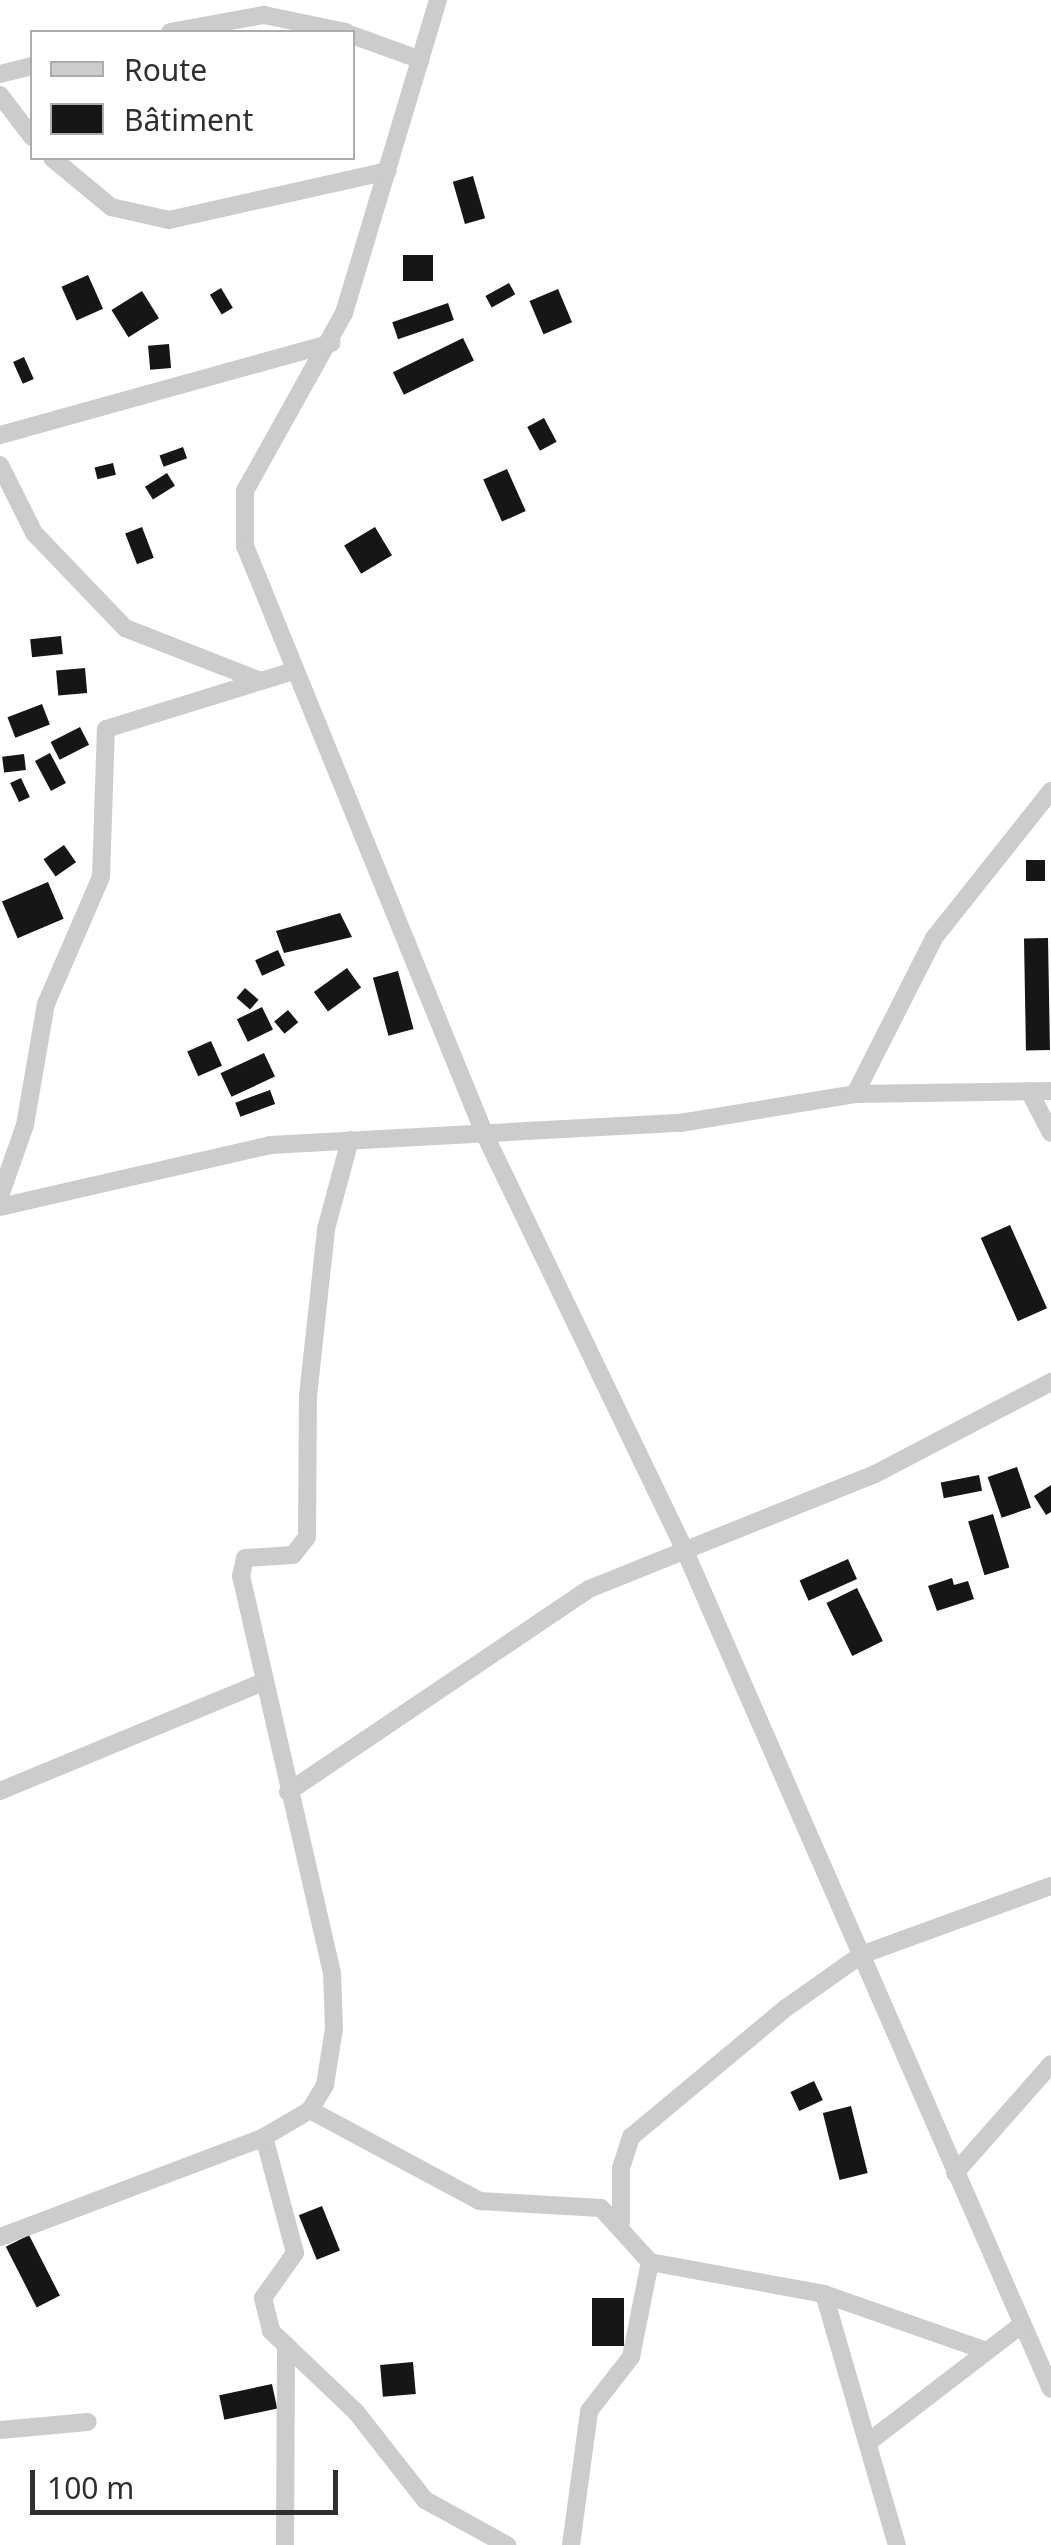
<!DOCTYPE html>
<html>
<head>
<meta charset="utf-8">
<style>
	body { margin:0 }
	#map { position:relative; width:1051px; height:2545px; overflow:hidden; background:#fff; font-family:"Noto Sans",sans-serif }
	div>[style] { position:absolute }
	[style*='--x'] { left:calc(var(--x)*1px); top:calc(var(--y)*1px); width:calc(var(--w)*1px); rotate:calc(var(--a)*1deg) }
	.building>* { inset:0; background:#161616; transform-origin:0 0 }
	.street>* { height:18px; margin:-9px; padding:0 9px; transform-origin:9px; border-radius:9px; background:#ccc }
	span { translate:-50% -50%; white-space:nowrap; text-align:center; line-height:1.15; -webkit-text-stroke:10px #fff; paint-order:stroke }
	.legend { position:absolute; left:30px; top:30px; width:325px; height:130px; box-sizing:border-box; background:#fff; border:2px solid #acacac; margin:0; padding:12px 18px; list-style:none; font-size:30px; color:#2f2f2f }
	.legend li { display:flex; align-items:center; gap:20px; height:50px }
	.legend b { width:50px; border:2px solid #acacac }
	.scale { position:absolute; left:30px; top:2470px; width:308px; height:45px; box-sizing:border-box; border:5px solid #2f2f2f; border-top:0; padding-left:12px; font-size:30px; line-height:35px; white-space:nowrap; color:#2f2f2f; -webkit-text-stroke:8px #fff; paint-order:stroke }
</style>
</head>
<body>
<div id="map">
	<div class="building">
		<i style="left:473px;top:176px;width:44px;height:21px;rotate:74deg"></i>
		<i style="left:403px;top:255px;width:30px;height:26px"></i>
		<i style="left:88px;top:275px;width:37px;height:29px;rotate:66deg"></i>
		<i style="left:509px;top:283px;width:13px;height:27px;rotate:61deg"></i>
		<i style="left:221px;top:288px;width:23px;height:13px;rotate:59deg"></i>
		<i style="left:558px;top:289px;width:36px;height:31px;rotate:67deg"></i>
		<i style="left:142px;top:291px;width:32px;height:36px;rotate:58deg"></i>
		<i style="left:448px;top:303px;width:18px;height:59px;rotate:71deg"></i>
		<i style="left:463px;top:338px;width:25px;height:78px;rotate:64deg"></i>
		<i style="left:169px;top:344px;width:24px;height:21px;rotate:85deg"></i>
		<i style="left:24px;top:357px;width:24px;height:12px;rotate:66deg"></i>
		<i style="left:544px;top:418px;width:27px;height:19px;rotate:62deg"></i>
		<i style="left:183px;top:447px;width:12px;height:25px;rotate:70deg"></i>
		<i style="left:113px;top:463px;width:12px;height:19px;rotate:76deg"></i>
		<i style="left:507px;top:469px;width:46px;height:26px;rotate:66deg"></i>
		<i style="left:167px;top:473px;width:15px;height:26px;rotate:58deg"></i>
		<i style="left:142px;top:527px;width:33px;height:18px;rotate:69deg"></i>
		<i style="left:375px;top:527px;width:33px;height:36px;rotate:59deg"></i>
		<i style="left:61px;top:636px;width:18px;height:31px;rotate:84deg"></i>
		<i style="left:85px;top:668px;width:25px;height:29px;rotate:85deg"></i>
		<i style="left:42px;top:704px;width:22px;height:37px;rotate:69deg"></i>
		<i style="left:80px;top:727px;width:20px;height:33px;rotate:63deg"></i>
		<i style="left:50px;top:753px;width:34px;height:17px;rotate:62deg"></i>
		<i style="left:24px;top:754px;width:16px;height:22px;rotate:83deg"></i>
		<i style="left:21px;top:778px;width:21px;height:12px;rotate:65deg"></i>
		<i style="left:64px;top:845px;width:21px;height:25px;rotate:55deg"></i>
		<i style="left:1026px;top:860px;width:19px;height:21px"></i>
		<i style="left:48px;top:882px;width:40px;height:50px;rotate:67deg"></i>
		<i style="clip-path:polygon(340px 913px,352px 937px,284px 953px,276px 931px)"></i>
		<i style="left:1048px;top:938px;width:112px;height:24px;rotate:89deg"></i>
		<i style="left:278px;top:950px;width:17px;height:25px;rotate:66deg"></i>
		<i style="left:347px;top:968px;width:24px;height:41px;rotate:54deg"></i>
		<i style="left:398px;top:971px;width:60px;height:26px;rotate:75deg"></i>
		<i style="left:245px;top:988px;width:18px;height:13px;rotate:41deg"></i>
		<i style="left:262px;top:1007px;width:25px;height:28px;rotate:64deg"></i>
		<i style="left:288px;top:1010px;width:16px;height:18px;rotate:50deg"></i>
		<i style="left:211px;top:1041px;width:27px;height:26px;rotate:66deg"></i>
		<i style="left:264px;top:1053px;width:26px;height:48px;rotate:65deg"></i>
		<i style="left:270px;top:1090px;width:15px;height:37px;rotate:70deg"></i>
		<i style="left:1010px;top:1225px;width:91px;height:32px;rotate:66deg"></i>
		<i style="left:1017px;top:1467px;width:43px;height:31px;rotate:71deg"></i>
		<i style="left:979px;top:1475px;width:16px;height:39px;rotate:79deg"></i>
		<i style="clip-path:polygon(1051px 1485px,1051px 1512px,1046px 1515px,1034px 1496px)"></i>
		<i style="left:993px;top:1514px;width:56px;height:26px;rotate:73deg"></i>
		<i style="left:848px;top:1559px;width:22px;height:53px;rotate:66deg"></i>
		<i style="clip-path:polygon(952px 1578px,954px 1585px,968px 1581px,974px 1599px,937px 1611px,928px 1586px)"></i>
		<i style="left:857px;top:1588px;width:59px;height:34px;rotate:64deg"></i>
		<i style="left:814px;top:2081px;width:21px;height:26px;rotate:65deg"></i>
		<i style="left:851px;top:2106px;width:69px;height:29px;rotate:76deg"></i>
		<i style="left:322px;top:2206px;width:48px;height:25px;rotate:68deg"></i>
		<i style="left:29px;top:2235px;width:68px;height:26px;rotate:63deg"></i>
		<i style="left:592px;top:2298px;width:32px;height:48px"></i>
		<i style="left:413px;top:2362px;width:32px;height:33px;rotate:85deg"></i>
		<i style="left:272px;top:2384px;width:25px;height:54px;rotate:78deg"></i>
	</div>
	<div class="street">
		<i style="--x:438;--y:0;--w:327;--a:106.7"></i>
		<i style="--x:344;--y:313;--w:204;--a:119.1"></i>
		<i style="--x:245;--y:491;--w:55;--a:90"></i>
		<i style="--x:245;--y:546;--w:636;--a:67.83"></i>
		<i style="--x:485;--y:1135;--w:462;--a:64.3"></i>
		<i style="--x:685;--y:1551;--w:914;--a:66.41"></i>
		<i style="--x:170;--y:32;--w:96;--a:-10.3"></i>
		<i style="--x:264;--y:15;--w:84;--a:11.7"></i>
		<i style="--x:352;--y:35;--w:73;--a:19.9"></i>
		<i style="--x:0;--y:74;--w:33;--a:-14"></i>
		<i style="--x:0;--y:95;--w:53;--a:52.7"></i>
		<i style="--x:52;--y:158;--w:77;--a:39.7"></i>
		<i style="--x:111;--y:207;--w:59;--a:12.6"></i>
		<i style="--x:169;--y:220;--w:224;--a:-12.6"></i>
		<i style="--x:0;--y:435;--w:344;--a:-15.5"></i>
		<i style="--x:0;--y:465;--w:76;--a:63.4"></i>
		<i style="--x:34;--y:533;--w:132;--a:46.2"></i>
		<i style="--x:125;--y:628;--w:146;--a:21.3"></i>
		<i style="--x:1029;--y:1091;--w:47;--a:62.4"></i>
		<i style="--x:855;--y:1094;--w:175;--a:-63.1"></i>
		<i style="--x:934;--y:938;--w:188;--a:-51.5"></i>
		<i style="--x:0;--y:1196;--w:75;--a:-70.6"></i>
		<i style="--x:25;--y:1125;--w:123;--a:-80.2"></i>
		<i style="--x:46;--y:1004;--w:138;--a:-66.6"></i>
		<i style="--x:101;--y:877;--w:148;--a:-88.1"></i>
		<i style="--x:106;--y:729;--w:196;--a:-17.2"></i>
		<i style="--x:0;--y:1207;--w:277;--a:-12.9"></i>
		<i style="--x:270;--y:1145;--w:411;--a:-3.1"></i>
		<i style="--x:680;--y:1123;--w:177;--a:-9.4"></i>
		<i style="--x:855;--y:1094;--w:196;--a:-0.9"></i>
		<i style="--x:0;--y:1791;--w:285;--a:-22.5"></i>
		<i style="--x:288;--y:1792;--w:363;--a:-34"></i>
		<i style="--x:589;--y:1589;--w:308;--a:-21.9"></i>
		<i style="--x:875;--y:1474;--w:199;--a:-27.6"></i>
		<i style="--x:310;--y:2110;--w:193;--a:28.2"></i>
		<i style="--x:480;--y:2201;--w:121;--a:3.3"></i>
		<i style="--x:601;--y:2208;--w:73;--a:47.8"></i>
		<i style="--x:650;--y:2262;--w:177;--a:10.4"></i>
		<i style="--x:824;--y:2294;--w:170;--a:19.3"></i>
		<i style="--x:264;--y:2137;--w:120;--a:75"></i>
		<i style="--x:295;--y:2253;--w:55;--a:125.4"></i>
		<i style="--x:263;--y:2298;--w:34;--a:76"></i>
		<i style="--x:271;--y:2331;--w:117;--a:43.6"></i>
		<i style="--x:356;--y:2412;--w:112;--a:51.9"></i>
		<i style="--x:425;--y:2500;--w:94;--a:28.8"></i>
		<i style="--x:955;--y:2173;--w:145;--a:-48.6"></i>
		<i style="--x:621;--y:2222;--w:54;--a:-90"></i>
		<i style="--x:621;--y:2168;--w:33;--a:-72"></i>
		<i style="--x:631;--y:2137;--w:202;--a:-39.8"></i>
		<i style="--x:786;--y:2008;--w:92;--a:-35.2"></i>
		<i style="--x:861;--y:1955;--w:202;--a:-20"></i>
		<i style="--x:0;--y:2237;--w:282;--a:-20.7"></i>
		<i style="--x:264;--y:2137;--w:53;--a:-30.4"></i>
		<i style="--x:310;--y:2110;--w:29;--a:-59"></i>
		<i style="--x:325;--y:2085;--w:57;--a:-80.9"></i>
		<i style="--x:334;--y:2029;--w:56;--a:-92"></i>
		<i style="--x:332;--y:1973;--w:407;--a:-102.9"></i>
		<i style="--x:241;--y:1576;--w:18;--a:-77"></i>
		<i style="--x:245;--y:1558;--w:48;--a:-3.6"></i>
		<i style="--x:293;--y:1555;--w:23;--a:-52"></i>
		<i style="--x:307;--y:1537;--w:141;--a:-89.6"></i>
		<i style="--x:308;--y:1396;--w:168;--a:-83.8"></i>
		<i style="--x:326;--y:1229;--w:92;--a:-74.9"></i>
		<i style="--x:824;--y:2294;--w:261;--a:73.8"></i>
		<i style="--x:0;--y:2430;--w:88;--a:-5.2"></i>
		<i style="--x:870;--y:2441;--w:190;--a:-37.5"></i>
		<i style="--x:285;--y:2545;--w:200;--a:-89.7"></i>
		<i style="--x:571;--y:2545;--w:135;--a:-82.3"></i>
		<i style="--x:589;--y:2411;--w:68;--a:-52.1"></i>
		<i style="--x:631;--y:2357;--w:97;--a:-78.7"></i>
	</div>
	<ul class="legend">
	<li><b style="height:12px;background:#ccc"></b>Route</li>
	<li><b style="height:28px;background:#161616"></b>Bâtiment</li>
	</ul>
	<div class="scale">100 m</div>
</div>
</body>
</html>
